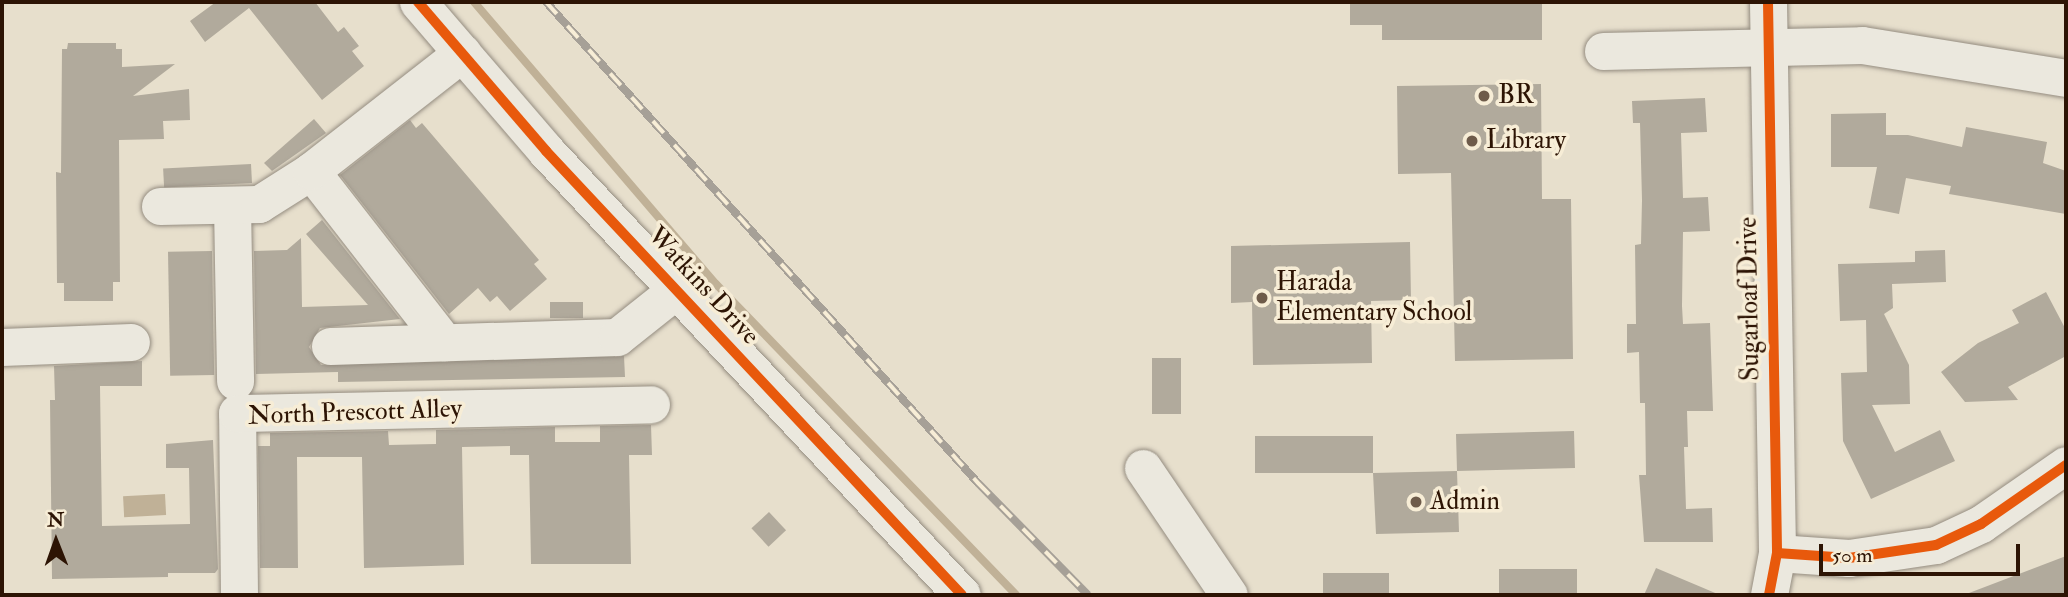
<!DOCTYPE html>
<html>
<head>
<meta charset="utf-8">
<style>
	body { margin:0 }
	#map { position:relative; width:2068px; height:597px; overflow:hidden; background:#e7dfcc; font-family:"IM FELL Double Pica",serif }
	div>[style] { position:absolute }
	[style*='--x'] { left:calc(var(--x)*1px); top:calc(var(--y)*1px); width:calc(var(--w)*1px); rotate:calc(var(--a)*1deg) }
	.water>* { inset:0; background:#c0b197; transform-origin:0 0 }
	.stream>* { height:8px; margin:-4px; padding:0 4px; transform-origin:4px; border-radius:4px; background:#c0b197 }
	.building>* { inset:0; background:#b1aa9c; transform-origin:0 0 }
	.roads { filter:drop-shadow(0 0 2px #948c80) drop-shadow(0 0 2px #948c80) }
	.minor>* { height:37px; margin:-18.5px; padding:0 18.5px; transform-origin:18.5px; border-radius:18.5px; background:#ebe8de }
	.rail>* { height:8px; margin-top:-4px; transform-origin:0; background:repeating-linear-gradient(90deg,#f7edd6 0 16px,#a6a097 0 32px); box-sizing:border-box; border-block:2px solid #a6a097 }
	.cycleway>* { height:10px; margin:-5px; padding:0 5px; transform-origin:5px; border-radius:5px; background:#e8590c }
	.dots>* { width:19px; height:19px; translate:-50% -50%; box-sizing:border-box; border:4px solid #f7edd6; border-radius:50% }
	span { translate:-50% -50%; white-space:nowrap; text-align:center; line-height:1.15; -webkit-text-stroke:7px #f7edd6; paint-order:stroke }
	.poi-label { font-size:26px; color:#2d1404 }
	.left { translate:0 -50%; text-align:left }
	.street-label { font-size:26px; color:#2d1404 }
	.frame { position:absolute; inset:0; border:4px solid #2d1404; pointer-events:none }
	.north { position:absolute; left:21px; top:506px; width:70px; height:70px; -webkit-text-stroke:5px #f7edd6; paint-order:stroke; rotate:359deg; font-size:19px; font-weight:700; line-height:28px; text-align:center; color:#2d1404 }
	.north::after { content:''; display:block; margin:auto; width:24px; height:32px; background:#2d1404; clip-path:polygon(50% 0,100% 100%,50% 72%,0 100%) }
	.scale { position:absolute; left:1819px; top:544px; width:201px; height:32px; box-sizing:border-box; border:4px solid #2d1404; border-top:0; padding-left:9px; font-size:21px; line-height:24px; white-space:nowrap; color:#2d1404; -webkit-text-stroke:5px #f7edd6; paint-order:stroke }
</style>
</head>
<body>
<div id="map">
	<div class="water">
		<i style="left:165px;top:494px;width:21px;height:42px;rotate:87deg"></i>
	</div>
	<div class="stream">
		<i style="--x:474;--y:2;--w:372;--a:49.4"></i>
		<i style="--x:716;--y:284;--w:432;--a:46"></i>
	</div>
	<div class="building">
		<i style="clip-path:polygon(216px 2px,315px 2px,338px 32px,344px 27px,359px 46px,352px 51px,364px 66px,322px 100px,249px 8px,205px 42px,190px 21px)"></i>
		<i style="clip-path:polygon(1350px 2px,1542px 2px,1542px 40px,1382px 40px,1382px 25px,1350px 25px)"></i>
		<i style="clip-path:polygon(68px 43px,116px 43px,116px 49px,122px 49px,122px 67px,175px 64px,133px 96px,189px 89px,190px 120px,163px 121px,164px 139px,119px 140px,120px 282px,113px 282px,113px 301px,64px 301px,64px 283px,57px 283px,56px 172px,61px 173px,62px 49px,67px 49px)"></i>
		<i style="clip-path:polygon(1541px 84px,1542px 199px,1571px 199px,1573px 359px,1455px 361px,1451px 173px,1398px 174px,1397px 86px)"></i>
		<i style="clip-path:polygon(1705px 98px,1707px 132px,1681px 133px,1683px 198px,1708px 197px,1710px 231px,1683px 232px,1682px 306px,1683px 324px,1710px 323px,1713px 411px,1687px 411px,1688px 447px,1684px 447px,1686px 509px,1712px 508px,1713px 542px,1644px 542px,1639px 475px,1646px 475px,1645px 403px,1640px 403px,1639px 352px,1627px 353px,1627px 324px,1636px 324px,1635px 245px,1641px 244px,1642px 200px,1640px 123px,1633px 123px,1632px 101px)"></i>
		<i style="clip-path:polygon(1886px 113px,1886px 135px,1908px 135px,1962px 147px,1966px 127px,2047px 142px,2043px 163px,2066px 171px,2066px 214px,1949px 194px,1951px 186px,1906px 178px,1899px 214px,1869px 208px,1877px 167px,1831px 167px,1831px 114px)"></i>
		<i style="clip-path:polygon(314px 119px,326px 133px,272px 171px,264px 163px)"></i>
		<i style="clip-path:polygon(410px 120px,416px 128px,422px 123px,539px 260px,534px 264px,547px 279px,510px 311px,497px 296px,490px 302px,478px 288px,449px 314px,340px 175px)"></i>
		<i style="left:251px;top:164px;width:19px;height:88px;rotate:87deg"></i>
		<i style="clip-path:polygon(322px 220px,400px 319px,320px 328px,309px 347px,321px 365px,624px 356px,625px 377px,338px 382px,338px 372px,256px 374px,254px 251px,287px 250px,301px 238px,302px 307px,368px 305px,306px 234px)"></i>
		<i style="clip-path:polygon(1410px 242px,1411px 300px,1371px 301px,1372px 363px,1253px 365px,1252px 302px,1231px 303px,1231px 246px)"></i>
		<i style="clip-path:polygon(1945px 250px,1946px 282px,1892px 284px,1893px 308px,1884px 314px,1909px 365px,1910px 404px,1872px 405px,1895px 452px,1940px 430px,1955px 461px,1871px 499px,1843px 441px,1841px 373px,1867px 372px,1866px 320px,1840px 321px,1838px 264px,1915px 262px,1915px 251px)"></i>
		<i style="left:212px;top:251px;width:124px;height:44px;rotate:89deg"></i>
		<i style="clip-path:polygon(2046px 292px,2066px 330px,2066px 356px,2008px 387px,2018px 400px,1965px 402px,1941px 372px,1978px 343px,2019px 323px,2012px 310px)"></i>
		<i style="left:550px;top:302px;width:33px;height:16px"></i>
		<i style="left:1152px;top:358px;width:29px;height:56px"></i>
		<i style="clip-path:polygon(142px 361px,142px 386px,100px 386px,102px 526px,190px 524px,189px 468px,166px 468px,166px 444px,213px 440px,218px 569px,215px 573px,168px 573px,168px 577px,52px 579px,50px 400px,55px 400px,54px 366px)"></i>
		<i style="clip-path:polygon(651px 425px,652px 455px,629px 455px,631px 564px,531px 564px,529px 455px,510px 455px,510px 446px,462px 447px,464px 565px,364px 568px,362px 457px,297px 457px,298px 568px,260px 568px,258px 446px,270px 446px,270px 433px,388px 431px,389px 445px,436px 444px,436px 430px,555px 427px,555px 442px,600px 442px,600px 426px)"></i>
		<i style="clip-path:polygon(1574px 431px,1575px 468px,1457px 471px,1459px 532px,1376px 534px,1373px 473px,1457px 471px,1456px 434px)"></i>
		<i style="left:1373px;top:436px;width:37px;height:118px;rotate:90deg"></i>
		<i style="left:769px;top:512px;width:25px;height:24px;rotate:47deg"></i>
		<i style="clip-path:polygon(2066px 556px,2066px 595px,1970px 595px,1969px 593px)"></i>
		<i style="clip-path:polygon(1656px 568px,1720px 595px,1644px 595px)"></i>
		<i style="left:1499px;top:569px;width:78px;height:26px"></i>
		<i style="left:1389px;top:573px;width:22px;height:66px;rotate:90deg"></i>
	</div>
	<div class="roads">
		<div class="minor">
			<i style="--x:418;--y:2;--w:196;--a:49.3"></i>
			<i style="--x:546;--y:151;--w:608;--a:46.86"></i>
			<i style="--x:1768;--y:2;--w:551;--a:89.06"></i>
			<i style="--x:1777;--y:553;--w:43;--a:100.8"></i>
			<i style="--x:1603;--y:51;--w:259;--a:-1.3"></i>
			<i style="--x:1862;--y:45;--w:207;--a:9.2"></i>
			<i style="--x:311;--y:171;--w:217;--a:52.1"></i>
			<i style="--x:232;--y:205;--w:176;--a:89"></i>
			<i style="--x:160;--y:206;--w:99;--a:-1.2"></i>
			<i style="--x:259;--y:204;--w:62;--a:-32.4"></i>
			<i style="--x:311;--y:171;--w:192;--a:-38"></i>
			<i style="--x:330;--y:346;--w:287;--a:-1.8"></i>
			<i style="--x:617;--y:337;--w:75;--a:-38.5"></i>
			<i style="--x:2;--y:347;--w:129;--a:-2.2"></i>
			<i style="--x:1143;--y:468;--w:153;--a:55.9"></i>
			<i style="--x:1777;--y:553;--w:72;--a:4"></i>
			<i style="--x:1849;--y:558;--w:88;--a:-8.5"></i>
			<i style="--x:1936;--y:545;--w:50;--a:-25"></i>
			<i style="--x:1981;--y:524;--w:103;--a:-34.8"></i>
			<i style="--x:239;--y:595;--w:182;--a:-90.6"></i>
			<i style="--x:237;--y:413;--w:414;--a:-1.2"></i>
		</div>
	</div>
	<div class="rail">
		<i style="--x:546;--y:2;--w:647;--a:48.07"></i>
		<i style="--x:978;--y:483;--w:157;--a:45.5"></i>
	</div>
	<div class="cycleway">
		<i style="--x:418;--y:2;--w:196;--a:49.3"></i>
		<i style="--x:546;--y:151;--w:608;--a:46.86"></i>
		<i style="--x:1768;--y:2;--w:551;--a:89.06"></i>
		<i style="--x:1777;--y:553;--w:43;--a:100.8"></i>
		<i style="--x:1777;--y:553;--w:72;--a:4"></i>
		<i style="--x:1849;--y:558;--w:88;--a:-8.5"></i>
		<i style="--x:1936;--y:545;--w:50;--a:-25"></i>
		<i style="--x:1981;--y:524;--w:103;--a:-34.8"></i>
	</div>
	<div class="dots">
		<i style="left:1484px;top:96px;background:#6e5b4a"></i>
		<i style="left:1472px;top:141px;background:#6e5b4a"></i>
		<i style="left:1262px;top:298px;background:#6e5b4a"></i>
		<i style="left:1416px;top:502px;background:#6e5b4a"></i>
	</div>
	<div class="poi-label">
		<span class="left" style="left:1498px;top:96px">BR</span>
		<span class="left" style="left:1486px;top:141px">Library</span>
		<span class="left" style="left:1276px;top:298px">Harada<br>Elementary School</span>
		<span class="left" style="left:1430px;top:502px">Admin</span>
	</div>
	<div class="street-label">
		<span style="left:703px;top:286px;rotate:47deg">Watkins Drive</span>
		<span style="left:1750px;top:299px;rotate:-91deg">Sugarloaf Drive</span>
		<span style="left:355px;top:413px;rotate:-2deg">North Prescott Alley</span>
	</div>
	<div class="frame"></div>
	<div class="north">N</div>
	<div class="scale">50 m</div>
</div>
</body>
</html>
